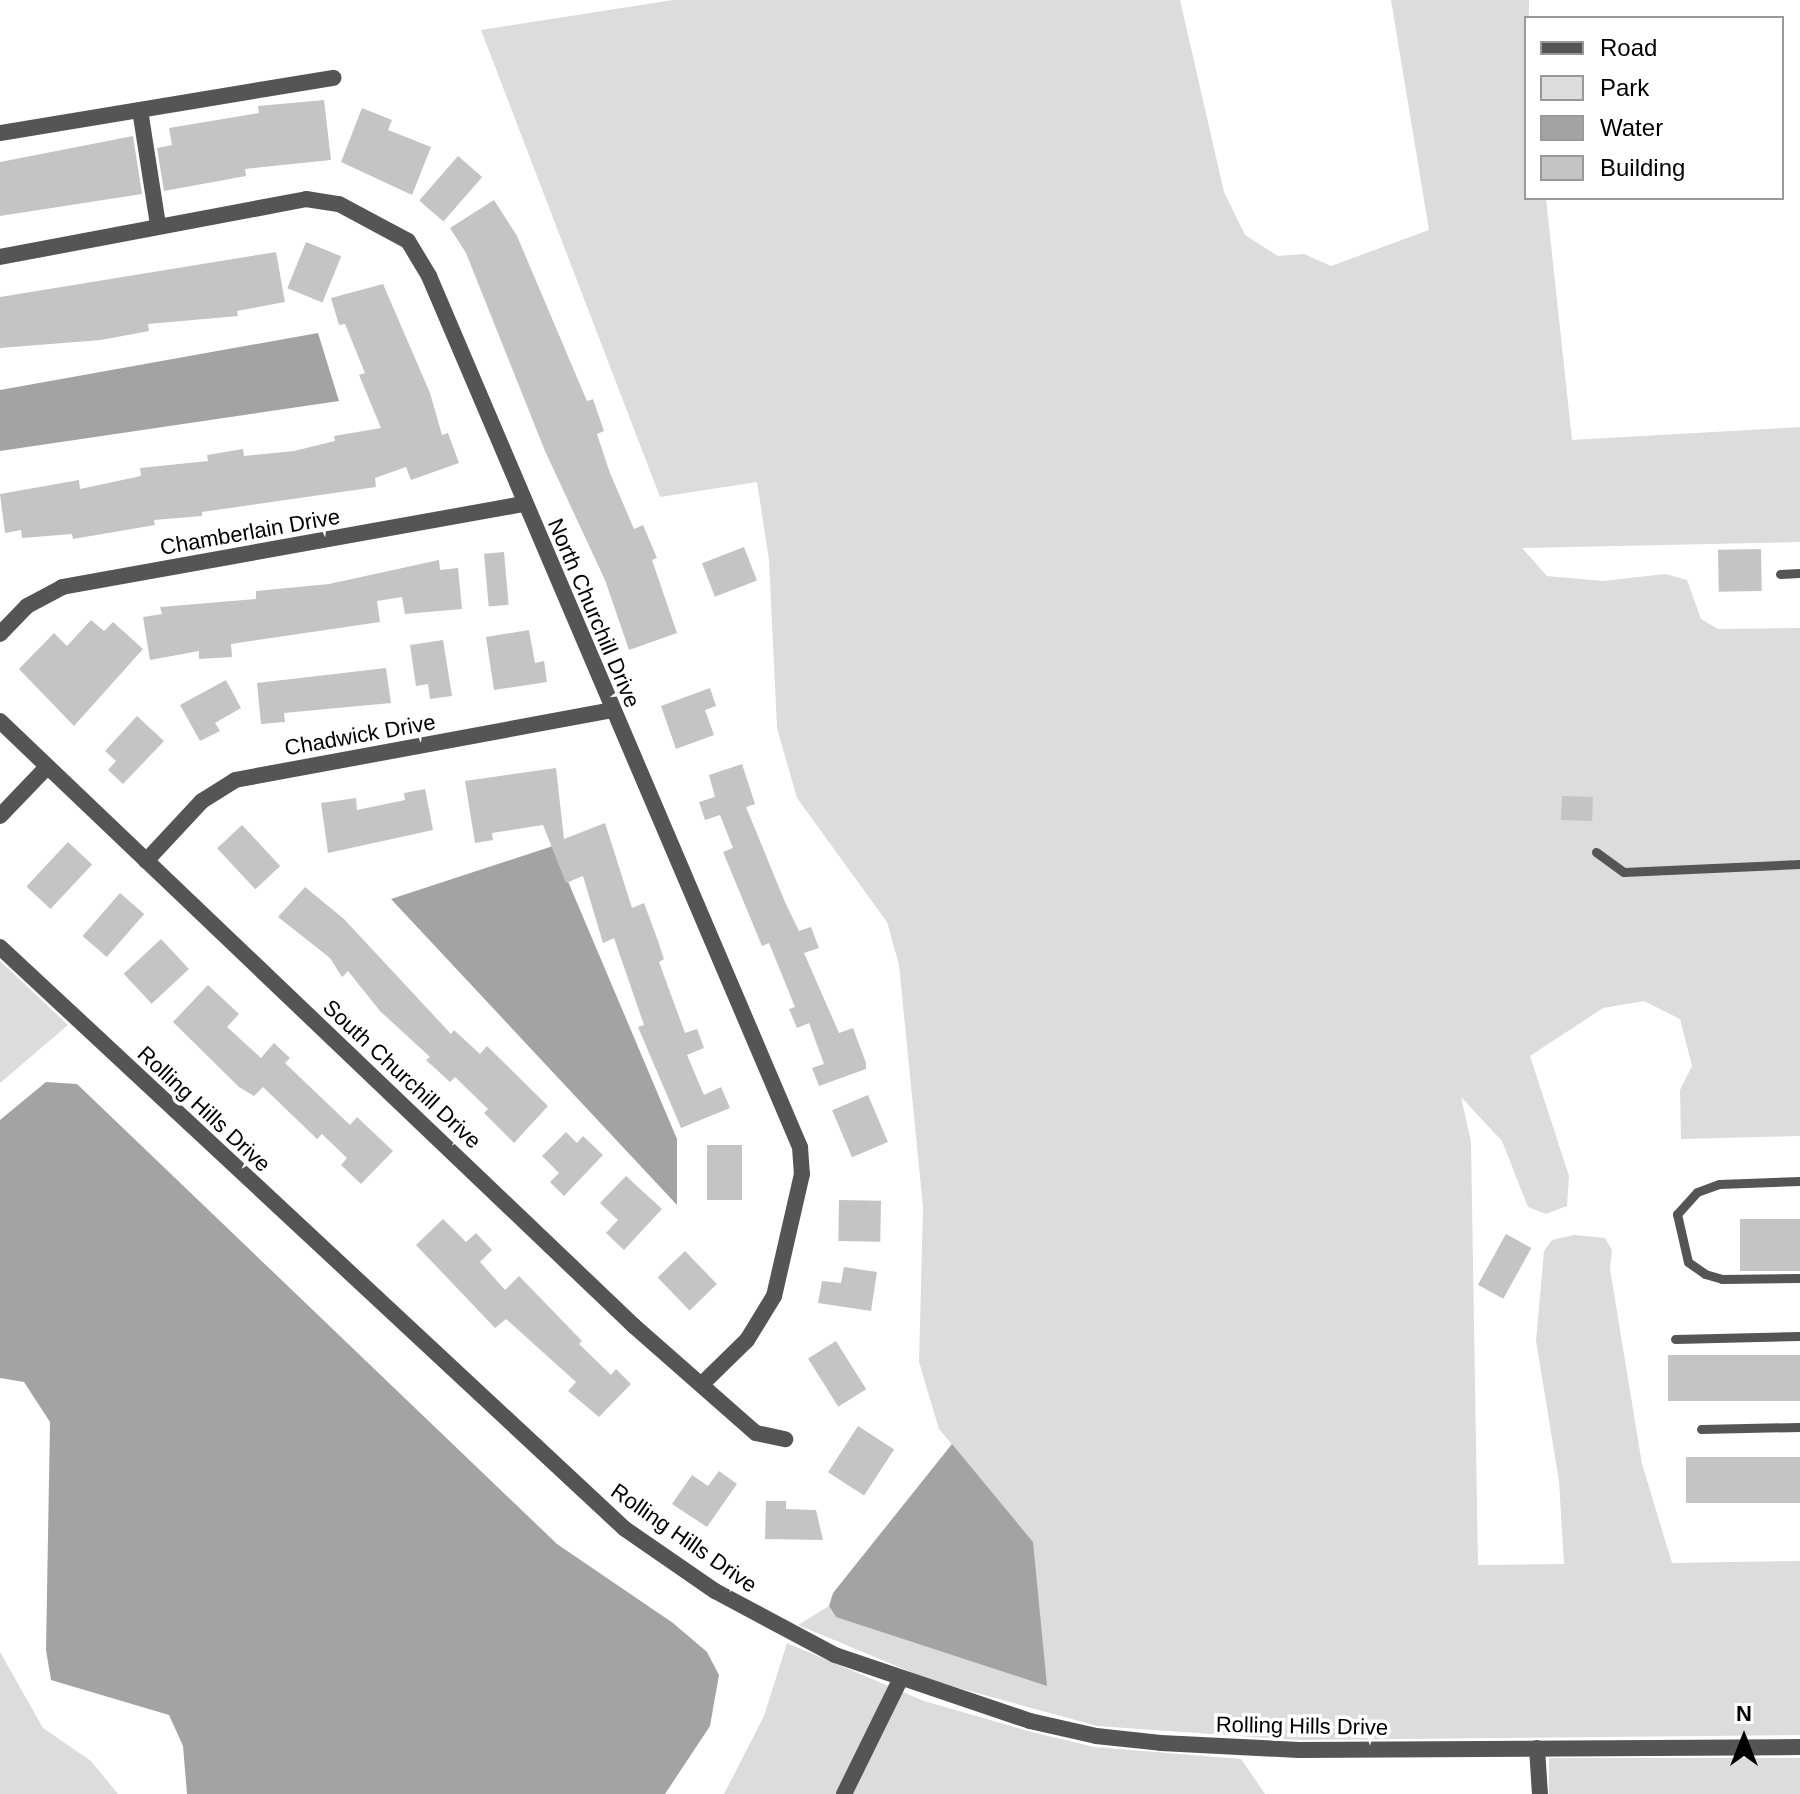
<!DOCTYPE html>
<html>
<head>
<meta charset="utf-8">
<style>
	body { margin:0 }
	#map { position:relative; width:1800px; height:1794px; overflow:hidden; background:#fff; font-family:Helvetica,sans-serif }
	div>[style] { position:absolute }
	[style*='--x'] { left:calc(var(--x)*1px); top:calc(var(--y)*1px); width:calc(var(--w)*1px); rotate:calc(var(--a)*1deg) }
	.green>* { inset:0; background:#dcdcdc; transform-origin:0 0 }
	.water>* { inset:0; background:#a3a3a3 }
	.building>* { inset:0; background:#c4c4c4; transform-origin:0 0 }
	.service>* { height:9px; margin:-4.5px; padding:0 4.5px; transform-origin:4.5px; border-radius:4.5px; background:#555 }
	.minor>* { height:16px; margin:-8px; padding:0 8px; transform-origin:8px; border-radius:8px; background:#555 }
	.tertiary>* { height:16px; margin:-8px; padding:0 8px; transform-origin:8px; border-radius:8px; background:#555 }
	span { translate:-50% -50%; white-space:nowrap; text-align:center; line-height:1.15; -webkit-text-stroke:7px #fff; paint-order:stroke }
	.street-label { font-size:22px; color:#000 }
	.legend { position:absolute; left:1524px; top:16px; width:260px; height:184px; box-sizing:border-box; background:#fff; border:2px solid #999; margin:0; padding:10px 14px; list-style:none; font-size:24px; color:#000 }
	.legend li { display:flex; align-items:center; gap:16px; height:40px }
	.legend b { width:40px; border:2px solid #999 }
	.north { position:absolute; left:1704px; top:1698px; width:80px; height:80px; -webkit-text-stroke:6px #fff; paint-order:stroke; rotate:0deg; font-size:22px; font-weight:700; line-height:32px; text-align:center; color:#000 }
	.north::after { content:''; display:block; margin:auto; width:28px; height:36px; background:#000; clip-path:polygon(50% 0,100% 100%,50% 72%,0 100%) }
</style>
</head>
<body>
<div id="map">
	<div class="green">
		<i style="clip-path:polygon(673px 0,1180px 0,1224px 192px,1245px 235px,1278px 256px,1304px 254px,1331px 266px,1429px 230px,1391px 0,1529px 0,1526px 198px,1546px 198px,1572px 440px,1800px 427px,1800px 542px,1522px 548px,1547px 576px,1603px 581px,1665px 574px,1687px 580px,1701px 619px,1718px 629px,1800px 628px,1800px 1136px,1681px 1139px,1680px 1090px,1692px 1066px,1680px 1019px,1644px 1001px,1603px 1008px,1530px 1056px,1569px 1176px,1567px 1206px,1546px 1214px,1528px 1207px,1502px 1141px,1461px 1097px,1471px 1142px,1478px 1565px,1564px 1564px,1559px 1481px,1536px 1341px,1544px 1251px,1552px 1240px,1574px 1235px,1605px 1238px,1612px 1250px,1610px 1269px,1642px 1464px,1672px 1563px,1800px 1561px,1800px 1735px,1299px 1740px,1097px 1726px,930px 1680px,798px 1625px,829px 1606px,836px 1617px,1033px 1542px,939px 1429px,919px 1362px,923px 1207px,899px 965px,887px 922px,797px 798px,777px 728px,769px 560px,757px 482px,660px 497px,481px 30px)"></i>
		<i style="clip-path:polygon(0 961px,68px 1025px,0 1083px)"></i>
		<i style="clip-path:polygon(787px 1643px,924px 1701px,1028px 1731px,1094px 1747px,1241px 1759px,1265px 1794px,724px 1794px,764px 1716px)"></i>
		<i style="clip-path:polygon(0 1652px,43px 1728px,91px 1761px,118px 1794px,0 1794px)"></i>
		<i style="left:1800px;top:1758px;width:36px;height:251px;rotate:90deg"></i>
	</div>
	<div class="water">
		<i style="clip-path:polygon(318px 333px,339px 401px,0 451px,0 390px)"></i>
		<i style="clip-path:polygon(553px 846px,677px 1139px,677px 1205px,391px 899px)"></i>
		<i style="clip-path:polygon(46px 1082px,77px 1084px,557px 1544px,673px 1623px,707px 1652px,719px 1675px,710px 1726px,665px 1794px,187px 1794px,183px 1746px,169px 1715px,51px 1680px,46px 1650px,50px 1422px,24px 1382px,0 1378px,0 1120px)"></i>
		<i style="clip-path:polygon(952px 1444px,1033px 1542px,1047px 1686px,836px 1617px,829px 1606px,833px 1593px)"></i>
	</div>
	<div class="building">
		<i style="clip-path:polygon(324px 100px,331px 160px,245px 169px,246px 176px,164px 191px,157px 148px,172px 145px,169px 128px,259px 113px,258px 106px)"></i>
		<i style="clip-path:polygon(362px 108px,392px 120px,388px 130px,431px 147px,412px 195px,341px 162px)"></i>
		<i style="clip-path:polygon(133px 136px,142px 194px,0 216px,0 162px)"></i>
		<i style="left:458px;top:156px;width:32px;height:59px;rotate:41deg"></i>
		<i style="clip-path:polygon(494px 200px,517px 236px,587px 401px,593px 399px,604px 431px,597px 434px,610px 473px,634px 529px,643px 525px,657px 558px,652px 560px,677px 633px,629px 650px,605px 580px,545px 451px,466px 253px,450px 228px)"></i>
		<i style="left:306px;top:242px;width:38px;height:50px;rotate:22deg"></i>
		<i style="clip-path:polygon(276px 252px,285px 302px,237px 311px,238px 316px,148px 324px,149px 331px,101px 340px,0 348px,0 297px)"></i>
		<i style="clip-path:polygon(383px 284px,430px 393px,442px 435px,448px 433px,459px 463px,411px 480px,406px 467px,375px 478px,376px 487px,202px 512px,202px 516px,154px 520px,155px 525px,73px 539px,72px 534px,22px 538px,21px 530px,5px 533px,0 494px,79px 480px,80px 489px,141px 476px,140px 468px,208px 461px,207px 455px,243px 449px,244px 456px,294px 451px,335px 441px,334px 436px,381px 428px,359px 375px,365px 373px,345px 324px,339px 325px,331px 298px)"></i>
		<i style="left:744px;top:547px;width:36px;height:45px;rotate:69deg"></i>
		<i style="left:1761px;top:549px;width:42px;height:43px;rotate:89deg"></i>
		<i style="left:504px;top:552px;width:53px;height:20px;rotate:85deg"></i>
		<i style="clip-path:polygon(439px 560px,440px 570px,458px 568px,462px 609px,405px 614px,402px 597px,377px 601px,380px 622px,231px 644px,232px 657px,199px 659px,199px 651px,150px 660px,143px 617px,162px 614px,160px 607px,256px 599px,256px 591px,329px 584px)"></i>
		<i style="clip-path:polygon(91px 620px,104px 631px,113px 622px,143px 649px,74px 726px,19px 669px,54px 633px,67px 646px)"></i>
		<i style="clip-path:polygon(529px 630px,535px 663px,544px 661px,547px 682px,494px 690px,486px 637px)"></i>
		<i style="clip-path:polygon(443px 640px,452px 696px,430px 699px,428px 684px,416px 686px,410px 645px)"></i>
		<i style="clip-path:polygon(386px 668px,391px 703px,284px 713px,285px 722px,261px 724px,257px 683px)"></i>
		<i style="clip-path:polygon(226px 680px,241px 708px,215px 723px,220px 731px,200px 741px,180px 705px)"></i>
		<i style="clip-path:polygon(710px 688px,716px 706px,705px 710px,714px 735px,676px 749px,661px 706px)"></i>
		<i style="clip-path:polygon(137px 716px,164px 741px,123px 784px,108px 770px,116px 761px,105px 751px)"></i>
		<i style="clip-path:polygon(742px 764px,755px 804px,746px 807px,785px 902px,799px 931px,811px 927px,819px 948px,804px 953px,839px 1033px,853px 1028px,866px 1063px,866px 1069px,819px 1086px,812px 1068px,824px 1064px,809px 1023px,797px 1028px,789px 1009px,795px 1007px,769px 943px,762px 946px,723px 852px,733px 848px,720px 815px,705px 820px,699px 802px,715px 797px,709px 775px)"></i>
		<i style="clip-path:polygon(556px 768px,564px 839px,605px 823px,632px 908px,644px 903px,658px 941px,664px 959px,659px 962px,685px 1033px,697px 1029px,704px 1048px,687px 1055px,704px 1095px,721px 1087px,730px 1108px,681px 1128px,638px 1027px,644px 1025px,614px 938px,603px 943px,583px 876px,566px 883px,543px 825px,492px 833px,493px 840px,475px 843px,465px 781px)"></i>
		<i style="clip-path:polygon(425px 789px,433px 830px,328px 853px,321px 803px,356px 798px,357px 810px,405px 800px,404px 793px)"></i>
		<i style="left:1562px;top:796px;width:31px;height:24px;rotate:2deg"></i>
		<i style="left:242px;top:825px;width:56px;height:34px;rotate:47deg"></i>
		<i style="left:68px;top:842px;width:33px;height:61px;rotate:43deg"></i>
		<i style="clip-path:polygon(305px 887px,344px 919px,451px 1034px,454px 1030px,480px 1054px,487px 1046px,548px 1106px,514px 1143px,484px 1113px,488px 1109px,455px 1077px,450px 1082px,426px 1060px,430px 1057px,380px 1011px,348px 971px,342px 977px,330px 958px,278px 917px)"></i>
		<i style="left:120px;top:893px;width:32px;height:57px;rotate:41deg"></i>
		<i style="left:161px;top:939px;width:41px;height:51px;rotate:47deg"></i>
		<i style="clip-path:polygon(208px 985px,239px 1014px,227px 1027px,261px 1058px,274px 1043px,290px 1058px,285px 1063px,350px 1125px,357px 1117px,393px 1151px,361px 1184px,341px 1165px,347px 1158px,322px 1134px,317px 1139px,263px 1087px,254px 1096px,239px 1087px,173px 1022px)"></i>
		<i style="left:868px;top:1095px;width:51px;height:39px;rotate:67deg"></i>
		<i style="clip-path:polygon(566px 1132px,577px 1143px,583px 1136px,603px 1155px,564px 1196px,550px 1182px,559px 1173px,542px 1156px)"></i>
		<i style="left:707px;top:1145px;width:35px;height:55px"></i>
		<i style="clip-path:polygon(626px 1176px,662px 1209px,624px 1250px,606px 1233px,618px 1220px,600px 1203px)"></i>
		<i style="left:839px;top:1200px;width:42px;height:41px;rotate:1deg"></i>
		<i style="clip-path:polygon(443px 1219px,466px 1242px,476px 1233px,492px 1250px,480px 1262px,505px 1290px,519px 1276px,582px 1341px,579px 1344px,611px 1375px,616px 1369px,631px 1384px,599px 1417px,568px 1391px,576px 1382px,506px 1319px,495px 1328px,416px 1245px)"></i>
		<i style="left:1800px;top:1219px;width:52px;height:60px;rotate:90deg"></i>
		<i style="left:1506px;top:1234px;width:29px;height:58px;rotate:29deg"></i>
		<i style="left:685px;top:1251px;width:46px;height:38px;rotate:46deg"></i>
		<i style="clip-path:polygon(844px 1267px,877px 1272px,871px 1311px,818px 1303px,822px 1281px,841px 1283px)"></i>
		<i style="left:836px;top:1341px;width:57px;height:33px;rotate:58deg"></i>
		<i style="left:1800px;top:1355px;width:46px;height:132px;rotate:90deg"></i>
		<i style="left:858px;top:1426px;width:43px;height:55px;rotate:33deg"></i>
		<i style="left:1800px;top:1457px;width:46px;height:114px;rotate:90deg"></i>
		<i style="clip-path:polygon(719px 1471px,737px 1484px,707px 1527px,672px 1504px,692px 1475px,708px 1486px)"></i>
		<i style="clip-path:polygon(766px 1501px,786px 1501px,786px 1509px,816px 1510px,823px 1540px,765px 1539px)"></i>
	</div>
	<div class="service">
		<i style="--x:1780;--y:574;--w:20;--a:-3"></i>
		<i style="--x:1596;--y:852;--w:34;--a:36"></i>
		<i style="--x:1624;--y:872;--w:176;--a:-2.6"></i>
		<i style="--x:1800;--y:1181;--w:81;--a:177.9"></i>
		<i style="--x:1719;--y:1184;--w:23;--a:160"></i>
		<i style="--x:1697;--y:1192;--w:30;--a:132"></i>
		<i style="--x:1677;--y:1214;--w:49;--a:77.1"></i>
		<i style="--x:1688;--y:1262;--w:21;--a:35"></i>
		<i style="--x:1705;--y:1274;--w:18;--a:16"></i>
		<i style="--x:1722;--y:1279;--w:78;--a:-0.7"></i>
		<i style="--x:1675;--y:1339;--w:125;--a:-1.4"></i>
		<i style="--x:1701;--y:1429;--w:99;--a:-1.2"></i>
	</div>
	<div class="minor">
		<i style="--x:140;--y:110;--w:116;--a:81.1"></i>
		<i style="--x:0;--y:133;--w:338;--a:-9.4"></i>
		<i style="--x:0;--y:257;--w:311;--a:-10.7"></i>
		<i style="--x:306;--y:199;--w:33;--a:9"></i>
		<i style="--x:339;--y:204;--w:78;--a:28.2"></i>
		<i style="--x:408;--y:241;--w:41;--a:59"></i>
		<i style="--x:429;--y:276;--w:947;--a:66.93"></i>
		<i style="--x:800;--y:1147;--w:27;--a:86"></i>
		<i style="--x:802;--y:1174;--w:125;--a:102.9"></i>
		<i style="--x:774;--y:1296;--w:52;--a:121.5"></i>
		<i style="--x:747;--y:1340;--w:63;--a:135.6"></i>
		<i style="--x:0;--y:634;--w:39;--a:-46"></i>
		<i style="--x:27;--y:606;--w:40;--a:-28"></i>
		<i style="--x:62;--y:587;--w:468;--a:-10.2"></i>
		<i style="--x:0;--y:721;--w:876;--a:43.66"></i>
		<i style="--x:634;--y:1326;--w:162;--a:41.3"></i>
		<i style="--x:756;--y:1433;--w:30;--a:12"></i>
		<i style="--x:0;--y:816;--w:66;--a:-46.2"></i>
		<i style="--x:146;--y:861;--w:82;--a:-47"></i>
		<i style="--x:202;--y:801;--w:39;--a:-32"></i>
		<i style="--x:235;--y:780;--w:382;--a:-10.5"></i>
		<i style="--x:1537;--y:1748;--w:46;--a:86.3"></i>
		<i style="--x:844;--y:1794;--w:127;--a:-63.8"></i>
	</div>
	<div class="tertiary">
		<i style="--x:0;--y:947;--w:854;--a:42.96"></i>
		<i style="--x:625;--y:1529;--w:109;--a:34.6"></i>
		<i style="--x:715;--y:1591;--w:136;--a:28.1"></i>
		<i style="--x:835;--y:1655;--w:206;--a:18.7"></i>
		<i style="--x:1030;--y:1721;--w:68;--a:12.8"></i>
		<i style="--x:1096;--y:1736;--w:65;--a:6.1"></i>
		<i style="--x:1161;--y:1743;--w:138;--a:2.9"></i>
		<i style="--x:1299;--y:1750;--w:501;--a:-0.34"></i>
	</div>
	<div class="street-label">
		<span style="left:250px;top:532px;rotate:-10deg">Chamberlain Drive</span>
		<span style="left:594px;top:613px;rotate:67deg">North Churchill Drive</span>
		<span style="left:360px;top:735px;rotate:-10deg">Chadwick Drive</span>
		<span style="left:402px;top:1074px;rotate:43deg">South Churchill Drive</span>
		<span style="left:204px;top:1109px;rotate:43deg">Rolling Hills Drive</span>
		<span style="left:684px;top:1538px;rotate:35deg">Rolling Hills Drive</span>
		<span style="left:1302px;top:1726px;rotate:1deg">Rolling Hills Drive</span>
	</div>
	<ul class="legend">
	<li><b style="height:10px;background:#555"></b>Road</li>
	<li><b style="height:22px;background:#dcdcdc"></b>Park</li>
	<li><b style="height:22px;background:#a3a3a3"></b>Water</li>
	<li><b style="height:22px;background:#c4c4c4"></b>Building</li>
	</ul>
	<div class="north">N</div>
</div>
</body>
</html>
